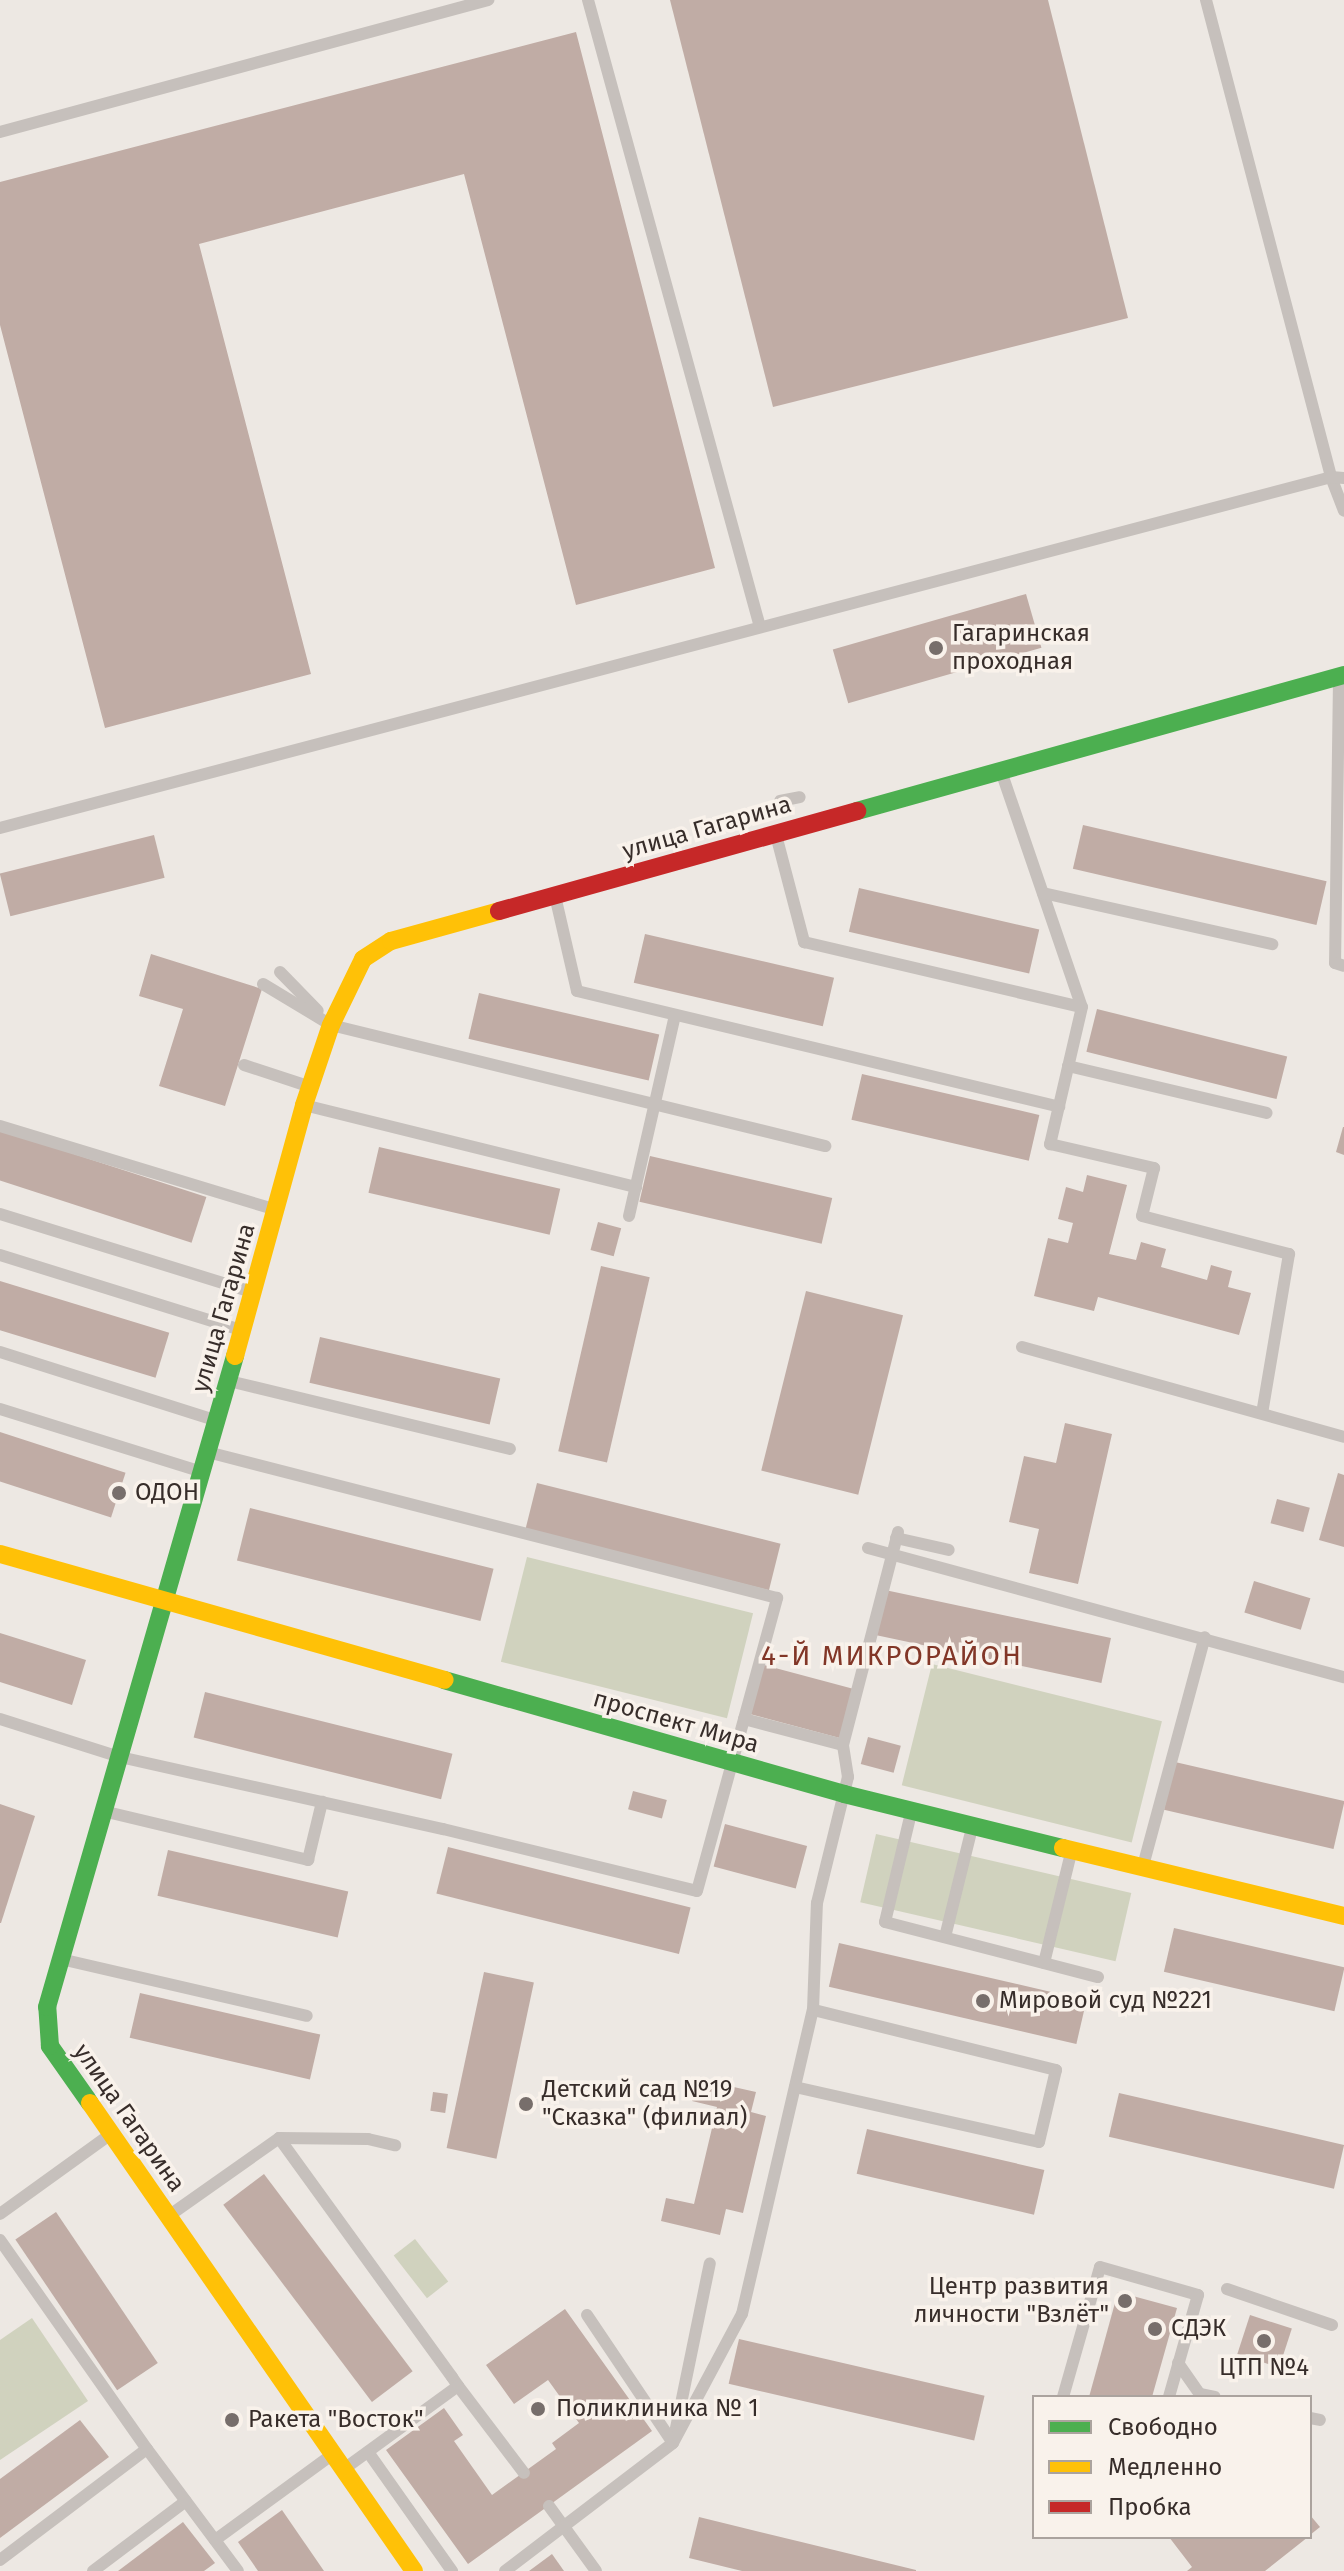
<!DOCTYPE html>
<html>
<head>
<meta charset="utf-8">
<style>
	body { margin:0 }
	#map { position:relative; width:1344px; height:2571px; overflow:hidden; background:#ede8e3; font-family:"Fira Sans",sans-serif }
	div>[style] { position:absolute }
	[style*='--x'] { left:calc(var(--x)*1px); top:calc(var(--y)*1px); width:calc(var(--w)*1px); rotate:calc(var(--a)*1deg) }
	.green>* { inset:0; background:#d0d2be; transform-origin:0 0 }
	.building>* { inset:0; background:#c0aca5; transform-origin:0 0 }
	.lane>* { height:12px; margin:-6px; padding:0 6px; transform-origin:6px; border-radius:6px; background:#c6c0bc }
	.fast>* { height:18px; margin:-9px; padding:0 9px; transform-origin:9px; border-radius:9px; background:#4caf50 }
	.slow>* { height:18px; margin:-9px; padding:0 9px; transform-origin:9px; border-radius:9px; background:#ffc107 }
	.jam>* { height:18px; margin:-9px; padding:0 9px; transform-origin:9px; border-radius:9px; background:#c62828 }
	.dots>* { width:22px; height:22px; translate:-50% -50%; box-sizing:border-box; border:4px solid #f9f2eb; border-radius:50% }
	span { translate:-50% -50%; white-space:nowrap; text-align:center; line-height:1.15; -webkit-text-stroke:7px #f9f2eb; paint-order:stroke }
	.poi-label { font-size:24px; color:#372d2a }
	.left { translate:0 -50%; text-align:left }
	.right { translate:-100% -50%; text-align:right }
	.street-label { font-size:24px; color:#372d2a }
	.quarter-label { font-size:28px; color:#823627; letter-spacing:2px }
	.legend { position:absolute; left:1032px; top:2395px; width:280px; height:144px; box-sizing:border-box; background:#f9f2eb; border:2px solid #aba39e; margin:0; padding:10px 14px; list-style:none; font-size:24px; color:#372d2a }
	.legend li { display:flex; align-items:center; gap:16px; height:40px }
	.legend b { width:40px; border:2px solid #aba39e }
</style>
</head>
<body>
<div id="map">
	<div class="green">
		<i style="left:527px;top:1557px;width:233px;height:108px;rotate:14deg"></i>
		<i style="left:932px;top:1664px;width:237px;height:125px;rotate:14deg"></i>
		<i style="left:876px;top:1834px;width:262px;height:70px;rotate:13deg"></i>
		<i style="left:415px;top:2239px;width:54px;height:27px;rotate:52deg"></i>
		<i style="clip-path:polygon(32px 2318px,88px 2401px,0 2460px,0 2340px)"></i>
	</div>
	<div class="building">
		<i style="clip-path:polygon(670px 0,1048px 0,1128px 318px,773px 407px)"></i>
		<i style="clip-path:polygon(576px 32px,715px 568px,576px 605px,464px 174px,199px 244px,311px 674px,105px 728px,0 325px,0 182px)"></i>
		<i style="left:1026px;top:594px;width:56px;height:201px;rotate:74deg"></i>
		<i style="left:1083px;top:825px;width:250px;height:45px;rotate:13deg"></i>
		<i style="left:154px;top:835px;width:44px;height:159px;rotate:76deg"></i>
		<i style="left:859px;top:888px;width:185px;height:45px;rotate:13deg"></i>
		<i style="left:645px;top:934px;width:194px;height:50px;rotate:13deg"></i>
		<i style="clip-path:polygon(151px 954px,262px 989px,225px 1106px,159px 1086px,183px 1009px,139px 996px)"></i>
		<i style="left:479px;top:993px;width:185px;height:47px;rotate:13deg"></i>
		<i style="left:1097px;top:1009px;width:196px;height:44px;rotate:14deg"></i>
		<i style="left:862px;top:1074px;width:182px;height:47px;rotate:13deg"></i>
		<i style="clip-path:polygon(1343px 1127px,1344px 1127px,1344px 1155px,1336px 1152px)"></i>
		<i style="left:0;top:1130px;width:217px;height:48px;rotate:18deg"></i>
		<i style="left:379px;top:1147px;width:186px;height:47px;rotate:13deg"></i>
		<i style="left:650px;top:1156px;width:187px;height:47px;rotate:13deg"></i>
		<i style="clip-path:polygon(1087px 1175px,1127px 1185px,1109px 1254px,1136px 1260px,1141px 1242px,1166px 1249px,1161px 1267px,1207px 1280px,1211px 1265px,1232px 1271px,1228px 1287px,1251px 1293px,1239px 1335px,1098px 1297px,1094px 1311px,1034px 1296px,1048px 1238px,1068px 1243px,1073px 1223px,1058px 1219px,1066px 1187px,1083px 1192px)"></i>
		<i style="left:598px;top:1222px;width:24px;height:29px;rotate:15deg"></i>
		<i style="left:601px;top:1266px;width:50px;height:190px;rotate:13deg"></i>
		<i style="left:0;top:1281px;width:177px;height:47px;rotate:17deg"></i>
		<i style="left:806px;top:1291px;width:100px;height:185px;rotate:14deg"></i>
		<i style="left:320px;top:1337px;width:185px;height:47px;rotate:13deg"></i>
		<i style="clip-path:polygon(1065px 1423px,1112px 1434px,1078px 1584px,1029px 1573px,1039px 1529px,1009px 1522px,1024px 1456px,1056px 1463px)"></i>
		<i style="left:0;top:1432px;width:132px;height:47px;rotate:18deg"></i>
		<i style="clip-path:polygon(1338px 1473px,1344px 1475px,1344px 1547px,1319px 1540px)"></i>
		<i style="left:537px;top:1483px;width:251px;height:48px;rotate:14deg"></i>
		<i style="left:1277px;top:1499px;width:34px;height:25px;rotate:15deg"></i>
		<i style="left:250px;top:1508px;width:251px;height:54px;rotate:14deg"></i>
		<i style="left:1254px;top:1581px;width:59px;height:33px;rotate:17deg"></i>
		<i style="left:885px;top:1590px;width:231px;height:46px;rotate:12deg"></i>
		<i style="clip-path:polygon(0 1633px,86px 1660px,72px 1705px,0 1682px)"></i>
		<i style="left:764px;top:1665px;width:92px;height:51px;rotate:15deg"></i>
		<i style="left:205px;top:1692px;width:255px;height:47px;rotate:14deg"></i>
		<i style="left:868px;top:1737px;width:34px;height:28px;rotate:15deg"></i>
		<i style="left:1175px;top:1762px;width:174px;height:49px;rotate:13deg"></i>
		<i style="left:633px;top:1791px;width:35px;height:19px;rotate:15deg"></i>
		<i style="clip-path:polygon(0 1804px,35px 1816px,1px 1923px,0 1923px)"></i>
		<i style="left:725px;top:1824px;width:85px;height:44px;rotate:15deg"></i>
		<i style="left:448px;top:1847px;width:250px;height:48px;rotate:14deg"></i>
		<i style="left:168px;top:1850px;width:185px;height:47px;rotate:13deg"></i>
		<i style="left:1174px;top:1928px;width:175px;height:45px;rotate:13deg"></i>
		<i style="left:839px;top:1943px;width:254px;height:45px;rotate:13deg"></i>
		<i style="left:484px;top:1972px;width:51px;height:180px;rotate:12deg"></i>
		<i style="left:140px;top:1993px;width:185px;height:46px;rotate:13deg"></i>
		<i style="clip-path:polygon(698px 2079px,756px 2092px,751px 2112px,766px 2116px,743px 2213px,726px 2209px,720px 2235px,661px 2221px,666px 2198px,694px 2204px,717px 2107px,692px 2101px)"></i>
		<i style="left:433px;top:2092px;width:15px;height:19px;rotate:8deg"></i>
		<i style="left:1119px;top:2093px;width:231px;height:45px;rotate:13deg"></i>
		<i style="left:867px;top:2129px;width:182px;height:46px;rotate:13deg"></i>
		<i style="left:264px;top:2174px;width:247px;height:51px;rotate:53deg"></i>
		<i style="left:56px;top:2212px;width:182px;height:49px;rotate:56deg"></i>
		<i style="clip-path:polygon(1118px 2292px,1177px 2308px,1152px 2397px,1089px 2397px)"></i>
		<i style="clip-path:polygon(565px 2309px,652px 2431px,468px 2564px,386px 2450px,444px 2408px,463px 2435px,454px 2441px,492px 2495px,556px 2449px,552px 2443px,579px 2423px,548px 2380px,514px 2404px,486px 2365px)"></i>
		<i style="left:1250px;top:2315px;width:44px;height:41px;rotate:18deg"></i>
		<i style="left:739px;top:2339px;width:252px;height:46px;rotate:13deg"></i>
		<i style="clip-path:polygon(80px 2420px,109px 2457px,0 2538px,0 2479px)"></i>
		<i style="clip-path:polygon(282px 2510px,324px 2571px,258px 2571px,238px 2542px)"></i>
		<i style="clip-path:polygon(1310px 2515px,1320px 2527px,1310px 2535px)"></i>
		<i style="clip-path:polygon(699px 2517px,916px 2570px,916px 2571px,742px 2571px,689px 2558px)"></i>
		<i style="clip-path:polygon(183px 2522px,215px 2563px,204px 2571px,118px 2571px)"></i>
		<i style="clip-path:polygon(1169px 2537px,1308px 2537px,1265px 2571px,1187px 2571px,1192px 2567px)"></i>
		<i style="clip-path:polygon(552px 2554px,564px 2571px,529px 2571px)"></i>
	</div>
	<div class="lane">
		<i style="--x:588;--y:0;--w:650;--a:74.66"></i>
		<i style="--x:1206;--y:0;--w:493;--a:75.3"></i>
		<i style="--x:1331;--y:477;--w:36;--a:69"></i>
		<i style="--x:0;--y:132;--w:506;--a:-15.14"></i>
		<i style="--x:1339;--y:680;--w:283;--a:90.8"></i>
		<i style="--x:1335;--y:963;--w:9;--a:18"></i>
		<i style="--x:1002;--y:774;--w:246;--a:71.1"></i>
		<i style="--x:1082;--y:1007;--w:141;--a:103.1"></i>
		<i style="--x:1050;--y:1144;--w:107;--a:13"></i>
		<i style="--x:1154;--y:1168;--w:49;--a:104"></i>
		<i style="--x:1142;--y:1216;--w:152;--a:14.5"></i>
		<i style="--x:1289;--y:1254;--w:161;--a:99.6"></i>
		<i style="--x:780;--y:801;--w:20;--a:-11"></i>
		<i style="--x:0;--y:828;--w:1377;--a:-14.77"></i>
		<i style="--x:1331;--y:477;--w:13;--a:4"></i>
		<i style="--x:776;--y:835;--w:111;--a:75.3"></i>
		<i style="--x:804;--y:942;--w:285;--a:13.2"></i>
		<i style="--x:1043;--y:893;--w:235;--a:12.6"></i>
		<i style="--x:556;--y:900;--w:93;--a:77"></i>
		<i style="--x:577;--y:991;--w:496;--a:13.5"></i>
		<i style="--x:280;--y:972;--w:54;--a:45.7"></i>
		<i style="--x:263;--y:984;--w:79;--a:31.1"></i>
		<i style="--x:331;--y:1025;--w:509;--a:13.76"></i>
		<i style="--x:244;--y:1065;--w:64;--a:18.2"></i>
		<i style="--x:1068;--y:1066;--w:204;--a:13.3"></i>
		<i style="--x:308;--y:1106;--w:338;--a:13.9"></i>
		<i style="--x:0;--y:1126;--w:285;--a:16.9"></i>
		<i style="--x:0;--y:1214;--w:261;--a:17.2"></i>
		<i style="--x:629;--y:1216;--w:206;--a:-77.1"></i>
		<i style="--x:0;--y:1255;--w:248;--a:17.3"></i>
		<i style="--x:1022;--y:1347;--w:334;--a:15.6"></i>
		<i style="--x:0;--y:1352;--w:225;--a:17.6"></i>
		<i style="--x:229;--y:1381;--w:289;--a:13.6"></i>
		<i style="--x:0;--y:1409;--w:208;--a:17.3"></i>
		<i style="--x:896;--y:1538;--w:54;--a:12.8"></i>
		<i style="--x:868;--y:1548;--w:493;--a:15.2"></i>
		<i style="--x:0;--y:1719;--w:126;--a:17.6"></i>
		<i style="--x:120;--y:1757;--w:331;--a:12.6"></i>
		<i style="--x:443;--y:1829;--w:261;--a:13.7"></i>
		<i style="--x:697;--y:1891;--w:304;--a:-74.7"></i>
		<i style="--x:777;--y:1598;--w:584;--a:-165.63"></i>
		<i style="--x:744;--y:1719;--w:102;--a:14.7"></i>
		<i style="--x:107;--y:1812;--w:207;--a:13.4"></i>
		<i style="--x:308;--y:1860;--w:60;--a:-76.4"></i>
		<i style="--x:911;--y:1813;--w:112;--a:103.4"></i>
		<i style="--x:885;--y:1922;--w:220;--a:14.5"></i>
		<i style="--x:1143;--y:1866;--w:237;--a:-74.9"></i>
		<i style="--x:945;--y:1937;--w:112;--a:-76.1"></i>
		<i style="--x:65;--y:1960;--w:248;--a:13"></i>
		<i style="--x:1044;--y:1963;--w:113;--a:-76.2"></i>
		<i style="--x:795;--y:2087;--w:250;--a:12.7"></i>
		<i style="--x:1039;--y:2142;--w:74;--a:-76.7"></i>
		<i style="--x:1056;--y:2070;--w:250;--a:-166.1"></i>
		<i style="--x:279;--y:2138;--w:89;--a:0.6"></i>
		<i style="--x:368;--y:2139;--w:28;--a:13"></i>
		<i style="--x:0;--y:2214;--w:133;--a:-35.8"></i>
		<i style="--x:170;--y:2215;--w:133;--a:-35.2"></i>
		<i style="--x:279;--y:2138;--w:295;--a:54.1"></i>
		<i style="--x:452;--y:2377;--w:11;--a:56"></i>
		<i style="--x:458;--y:2386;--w:137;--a:143.9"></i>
		<i style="--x:0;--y:2240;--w:256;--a:54.9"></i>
		<i style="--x:1227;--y:2289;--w:111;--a:18.9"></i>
		<i style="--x:587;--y:2315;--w:154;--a:56.1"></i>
		<i style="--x:1178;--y:2363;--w:38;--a:55"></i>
		<i style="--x:1200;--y:2394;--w:15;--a:11"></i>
		<i style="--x:458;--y:2386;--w:109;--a:52.8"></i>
		<i style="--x:1063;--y:2397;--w:135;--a:-74.1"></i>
		<i style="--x:1100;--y:2267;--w:102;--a:15.9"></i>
		<i style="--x:1198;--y:2295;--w:106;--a:105.9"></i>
		<i style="--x:1310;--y:2418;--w:10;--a:11"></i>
		<i style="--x:676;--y:2428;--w:168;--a:-78.4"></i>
		<i style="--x:368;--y:2452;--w:146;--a:54.8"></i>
		<i style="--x:549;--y:2506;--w:80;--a:54.1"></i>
		<i style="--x:215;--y:2540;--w:142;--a:-36.1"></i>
		<i style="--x:0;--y:2560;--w:184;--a:-37.1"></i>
		<i style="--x:147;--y:2449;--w:152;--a:53.3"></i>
		<i style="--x:93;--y:2571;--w:116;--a:-37"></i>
		<i style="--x:505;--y:2571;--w:211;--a:-37.3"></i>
		<i style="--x:673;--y:2443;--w:146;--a:-61.9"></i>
		<i style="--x:742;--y:2314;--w:312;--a:-76.9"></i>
		<i style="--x:813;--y:2010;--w:107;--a:-87.9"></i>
		<i style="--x:817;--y:1903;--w:130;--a:-76.2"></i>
		<i style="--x:848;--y:1777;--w:32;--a:-99"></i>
		<i style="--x:843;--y:1745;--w:220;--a:-75.5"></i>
	</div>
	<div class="fast">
		<i style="--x:857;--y:811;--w:506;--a:-15.6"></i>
		<i style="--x:444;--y:1680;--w:416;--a:15.9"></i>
		<i style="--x:844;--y:1794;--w:226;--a:13.9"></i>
		<i style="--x:90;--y:2103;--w:70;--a:-125.1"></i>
		<i style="--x:50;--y:2046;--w:39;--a:-94"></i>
		<i style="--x:47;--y:2007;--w:678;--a:-73.89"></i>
	</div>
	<div class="slow">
		<i style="--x:235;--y:1356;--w:260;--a:-74.6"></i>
		<i style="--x:304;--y:1105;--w:84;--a:-71.4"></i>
		<i style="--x:331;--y:1025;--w:73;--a:-64.1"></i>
		<i style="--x:363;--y:959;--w:33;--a:-33"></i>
		<i style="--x:391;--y:941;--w:112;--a:-15.5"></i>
		<i style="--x:0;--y:1554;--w:462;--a:15.8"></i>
		<i style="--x:1063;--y:1848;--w:289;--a:13.6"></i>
		<i style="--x:90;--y:2103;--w:569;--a:55.3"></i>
	</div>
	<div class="jam">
		<i style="--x:499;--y:911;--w:372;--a:-15.6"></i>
	</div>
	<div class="dots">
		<i style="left:936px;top:648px;background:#776e6b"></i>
		<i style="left:119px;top:1493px;background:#776e6b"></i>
		<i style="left:983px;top:2001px;background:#776e6b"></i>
		<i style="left:526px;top:2104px;background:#776e6b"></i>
		<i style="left:1125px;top:2301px;background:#776e6b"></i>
		<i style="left:1155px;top:2329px;background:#776e6b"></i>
		<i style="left:1264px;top:2341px;background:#776e6b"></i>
		<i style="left:538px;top:2409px;background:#776e6b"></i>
		<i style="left:232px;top:2420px;background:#776e6b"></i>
	</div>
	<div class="poi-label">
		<span class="left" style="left:952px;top:648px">Гагаринская<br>проходная</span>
		<span class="left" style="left:135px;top:1493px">ОДОН</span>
		<span class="left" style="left:999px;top:2001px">Мировой суд №221</span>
		<span class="left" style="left:542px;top:2104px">Детский сад №19<br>"Сказка" (филиал)</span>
		<span class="right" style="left:1109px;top:2301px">Центр развития<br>личности "Взлёт"</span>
		<span class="left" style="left:1171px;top:2329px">СДЭК</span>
		<span style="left:1264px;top:2368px">ЦТП №4</span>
		<span class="left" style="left:556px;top:2409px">Поликлиника № 1</span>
		<span class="left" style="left:248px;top:2420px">Ракета "Восток"</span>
	</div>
	<div class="street-label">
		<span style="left:707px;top:828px;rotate:-16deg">улица Гагарина</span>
		<span style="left:224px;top:1308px;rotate:-74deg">улица Гагарина</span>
		<span style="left:676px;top:1722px;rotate:16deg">проспект Мира</span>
		<span style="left:129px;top:2118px;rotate:55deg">улица Гагарина</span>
	</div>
	<div class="quarter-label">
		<span style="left:892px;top:1656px">4-Й МИКРОРАЙОН</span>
	</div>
	<ul class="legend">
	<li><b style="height:10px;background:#4caf50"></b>Свободно</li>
	<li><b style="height:10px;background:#ffc107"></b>Медленно</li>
	<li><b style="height:10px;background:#c62828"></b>Пробка</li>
	</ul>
</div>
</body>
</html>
